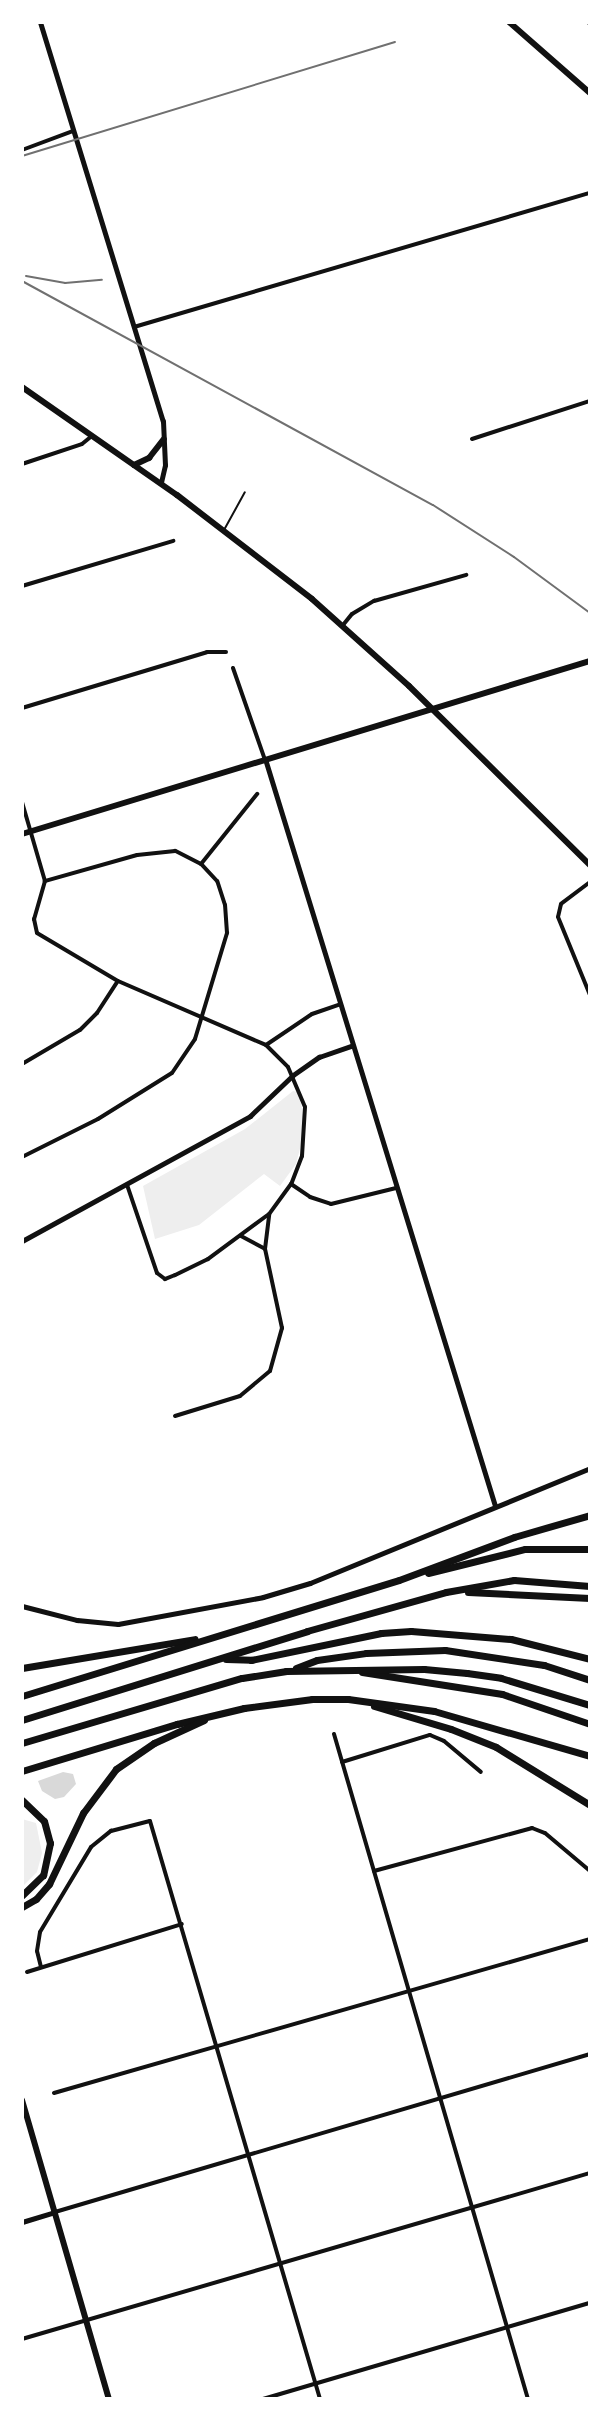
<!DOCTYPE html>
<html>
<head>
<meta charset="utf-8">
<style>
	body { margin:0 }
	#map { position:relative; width:612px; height:2421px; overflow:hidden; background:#fff; font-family:Cabin,sans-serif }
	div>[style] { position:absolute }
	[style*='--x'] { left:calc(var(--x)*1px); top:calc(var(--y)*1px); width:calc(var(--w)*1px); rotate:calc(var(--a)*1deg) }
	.green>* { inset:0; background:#eee }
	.water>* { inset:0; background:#d9d9d9 }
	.service>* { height:2px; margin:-1px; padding:0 1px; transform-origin:1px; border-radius:1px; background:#111 }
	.minor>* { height:4px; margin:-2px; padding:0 2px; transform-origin:2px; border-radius:2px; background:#111 }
	.tertiary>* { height:5px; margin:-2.5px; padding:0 2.5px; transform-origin:2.5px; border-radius:2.5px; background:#111 }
	.secondary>* { height:6px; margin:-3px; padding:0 3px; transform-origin:3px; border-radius:3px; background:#111 }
	.primary>* { height:6px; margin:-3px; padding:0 3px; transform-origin:3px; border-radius:3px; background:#111 }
	.motorway>* { height:7px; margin:-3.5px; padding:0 3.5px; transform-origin:3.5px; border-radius:3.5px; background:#111 }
	.rail>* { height:2px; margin:-1px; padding:0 1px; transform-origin:1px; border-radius:1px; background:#707070 }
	span { translate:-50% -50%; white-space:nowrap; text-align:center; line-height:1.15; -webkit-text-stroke:6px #fff; paint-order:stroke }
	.frame { position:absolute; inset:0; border:24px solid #fff; pointer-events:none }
</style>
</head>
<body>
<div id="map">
	<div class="green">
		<i style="clip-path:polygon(293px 1091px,298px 1092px,302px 1108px,304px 1133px,296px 1164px,280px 1186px,264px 1174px,199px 1225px,155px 1239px,143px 1186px,245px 1129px)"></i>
		<i style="clip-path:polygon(22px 1819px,36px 1823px,42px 1853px,37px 1872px,22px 1887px)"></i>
	</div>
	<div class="water">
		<i style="clip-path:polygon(63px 1772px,73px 1774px,76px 1784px,64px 1797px,55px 1799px,42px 1791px,38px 1781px)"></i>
	</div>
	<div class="service">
		<i style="--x:224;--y:530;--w:43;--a:-61.1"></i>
	</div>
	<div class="minor">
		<i style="--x:588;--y:22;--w:3;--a:45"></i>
		<i style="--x:22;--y:150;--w:54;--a:-20.4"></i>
		<i style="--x:134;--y:327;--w:475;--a:-16.4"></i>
		<i style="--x:472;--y:439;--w:124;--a:-17.9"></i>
		<i style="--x:22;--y:464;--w:63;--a:-18.4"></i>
		<i style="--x:82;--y:444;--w:13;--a:-39"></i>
		<i style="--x:22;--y:586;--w:158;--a:-16.6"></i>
		<i style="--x:343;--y:625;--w:14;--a:-51"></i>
		<i style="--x:352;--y:614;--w:26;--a:-31"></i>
		<i style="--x:374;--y:601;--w:96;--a:-15.8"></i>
		<i style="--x:233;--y:668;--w:97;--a:70.8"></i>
		<i style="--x:22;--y:708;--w:193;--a:-16.8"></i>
		<i style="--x:207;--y:652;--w:19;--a:0"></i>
		<i style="--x:22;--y:802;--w:82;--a:73.8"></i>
		<i style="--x:45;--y:881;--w:40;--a:106"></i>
		<i style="--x:34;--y:919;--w:14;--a:78"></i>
		<i style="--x:37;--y:933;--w:94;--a:30.7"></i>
		<i style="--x:118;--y:981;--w:161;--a:23.4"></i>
		<i style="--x:266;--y:1045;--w:31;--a:45"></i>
		<i style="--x:288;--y:1067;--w:43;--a:67"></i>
		<i style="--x:305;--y:1107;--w:49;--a:93.5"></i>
		<i style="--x:302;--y:1156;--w:30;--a:111"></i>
		<i style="--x:291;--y:1184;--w:37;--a:126"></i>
		<i style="--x:269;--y:1214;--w:76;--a:143.6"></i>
		<i style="--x:208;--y:1259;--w:37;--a:154"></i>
		<i style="--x:175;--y:1275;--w:11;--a:158"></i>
		<i style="--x:165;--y:1279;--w:10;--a:-143"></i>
		<i style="--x:157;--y:1273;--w:93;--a:-108.8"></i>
		<i style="--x:201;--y:864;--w:90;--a:-51.3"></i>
		<i style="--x:590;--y:882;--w:36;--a:143"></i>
		<i style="--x:561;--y:904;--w:13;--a:103"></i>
		<i style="--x:558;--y:917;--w:84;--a:67.7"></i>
		<i style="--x:266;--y:1045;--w:55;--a:-34"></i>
		<i style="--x:312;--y:1014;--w:28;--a:-19"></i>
		<i style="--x:22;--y:1064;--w:67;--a:-30.4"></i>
		<i style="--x:80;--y:1030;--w:24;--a:-45"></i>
		<i style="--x:97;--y:1013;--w:38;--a:-57"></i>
		<i style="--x:22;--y:1157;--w:85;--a:-26.6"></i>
		<i style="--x:98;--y:1119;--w:87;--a:-31.9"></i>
		<i style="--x:172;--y:1073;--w:41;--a:-55.9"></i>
		<i style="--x:195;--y:1039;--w:111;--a:-73.2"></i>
		<i style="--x:227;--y:933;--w:28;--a:-94"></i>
		<i style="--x:225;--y:905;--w:25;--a:-108"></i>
		<i style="--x:217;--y:881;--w:23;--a:-133"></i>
		<i style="--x:201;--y:864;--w:29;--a:-153"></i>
		<i style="--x:175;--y:851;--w:38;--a:174"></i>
		<i style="--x:137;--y:855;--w:96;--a:164.2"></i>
		<i style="--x:291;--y:1184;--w:23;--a:34"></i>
		<i style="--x:310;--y:1197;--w:22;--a:18"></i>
		<i style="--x:331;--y:1204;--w:67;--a:-13.8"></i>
		<i style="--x:241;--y:1236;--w:27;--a:28"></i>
		<i style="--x:175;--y:1416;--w:68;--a:-17.1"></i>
		<i style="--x:240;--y:1396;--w:39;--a:-40"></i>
		<i style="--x:270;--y:1371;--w:45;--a:-74.4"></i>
		<i style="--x:282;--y:1328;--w:81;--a:-102.1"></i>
		<i style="--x:265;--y:1249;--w:35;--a:-83"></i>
		<i style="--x:334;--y:1734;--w:693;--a:73.74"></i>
		<i style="--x:342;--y:1762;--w:92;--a:-17.1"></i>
		<i style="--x:430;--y:1735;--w:15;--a:23"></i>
		<i style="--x:444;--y:1741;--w:48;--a:40"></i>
		<i style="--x:374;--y:1871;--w:164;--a:-15.2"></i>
		<i style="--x:532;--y:1828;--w:14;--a:21"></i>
		<i style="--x:545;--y:1833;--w:59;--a:40.2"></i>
		<i style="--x:41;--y:1967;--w:16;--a:-104"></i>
		<i style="--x:37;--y:1951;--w:19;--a:-81"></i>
		<i style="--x:40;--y:1932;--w:99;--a:-59"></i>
		<i style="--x:91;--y:1847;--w:26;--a:-39"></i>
		<i style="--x:111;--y:1831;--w:40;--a:-14.4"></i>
		<i style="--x:150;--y:1821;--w:602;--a:73.61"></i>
		<i style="--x:27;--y:1972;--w:162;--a:-17.2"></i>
		<i style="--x:54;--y:2093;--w:558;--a:-16.03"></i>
		<i style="--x:55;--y:2212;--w:558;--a:-16.45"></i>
		<i style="--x:22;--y:2339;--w:592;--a:-16.29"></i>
		<i style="--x:263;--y:2399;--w:341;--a:-16.4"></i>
	</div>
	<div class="tertiary">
		<i style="--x:40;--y:22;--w:418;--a:72.9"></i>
		<i style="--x:163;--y:421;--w:44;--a:87.4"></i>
		<i style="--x:165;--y:465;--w:18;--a:103"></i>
		<i style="--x:266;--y:762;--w:778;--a:72.89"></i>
		<i style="--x:22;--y:1241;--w:260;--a:-28.7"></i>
		<i style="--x:250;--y:1116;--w:59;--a:-43.6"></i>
		<i style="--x:293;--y:1075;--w:32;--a:-35"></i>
		<i style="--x:319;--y:1057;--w:34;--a:-19"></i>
		<i style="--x:22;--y:1606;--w:57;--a:14.3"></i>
		<i style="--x:77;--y:1620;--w:41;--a:5.6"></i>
		<i style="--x:118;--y:1624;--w:147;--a:-10.5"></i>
		<i style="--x:263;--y:1597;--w:49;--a:-16.6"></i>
		<i style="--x:310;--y:1583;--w:303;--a:-22.3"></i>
		<i style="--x:22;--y:2222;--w:34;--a:-17"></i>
	</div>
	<div class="secondary">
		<i style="--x:509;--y:22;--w:108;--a:41.2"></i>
		<i style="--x:22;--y:387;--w:189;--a:34.9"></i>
		<i style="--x:177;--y:495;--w:170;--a:37.6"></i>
		<i style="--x:312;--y:599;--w:130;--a:41.9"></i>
		<i style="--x:409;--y:686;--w:255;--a:44.7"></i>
		<i style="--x:134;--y:465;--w:17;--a:-25"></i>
		<i style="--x:149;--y:458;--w:24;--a:-52"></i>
		<i style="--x:22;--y:834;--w:594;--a:-16.94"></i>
	</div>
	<div class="primary">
		<i style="--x:22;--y:2100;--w:311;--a:73.8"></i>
	</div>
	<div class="motorway">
		<i style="--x:428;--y:1573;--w:100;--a:-13.9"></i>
		<i style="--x:525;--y:1549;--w:65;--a:0"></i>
		<i style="--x:468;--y:1592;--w:122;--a:2.8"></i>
		<i style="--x:226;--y:1659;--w:25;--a:2"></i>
		<i style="--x:251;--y:1660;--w:133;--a:-11.7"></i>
		<i style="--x:381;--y:1633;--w:30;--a:-4"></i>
		<i style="--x:411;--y:1631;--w:100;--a:4.6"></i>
		<i style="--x:511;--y:1639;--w:81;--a:14.2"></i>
		<i style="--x:22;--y:1668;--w:175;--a:-9.5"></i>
		<i style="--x:296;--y:1668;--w:22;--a:-21"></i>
		<i style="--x:317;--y:1660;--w:49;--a:-8.1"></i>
		<i style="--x:366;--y:1653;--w:79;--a:-2.2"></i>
		<i style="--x:445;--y:1650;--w:100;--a:8.6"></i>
		<i style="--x:544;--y:1665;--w:48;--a:18.1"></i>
		<i style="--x:362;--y:1672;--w:142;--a:8.9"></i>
		<i style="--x:502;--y:1694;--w:93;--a:18.8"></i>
		<i style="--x:22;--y:1696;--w:394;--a:-17.1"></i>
		<i style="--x:399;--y:1580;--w:123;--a:-20.5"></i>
		<i style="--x:514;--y:1537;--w:79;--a:-16.1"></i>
		<i style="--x:374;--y:1706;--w:80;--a:16.6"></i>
		<i style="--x:451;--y:1729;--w:48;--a:21.8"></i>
		<i style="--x:496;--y:1747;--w:110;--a:31.7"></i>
		<i style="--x:22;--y:1720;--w:299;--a:-17.3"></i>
		<i style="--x:307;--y:1631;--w:144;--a:-15.7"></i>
		<i style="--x:446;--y:1592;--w:69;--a:-10"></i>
		<i style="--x:514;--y:1580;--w:76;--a:4.5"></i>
		<i style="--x:22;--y:1743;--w:229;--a:-16.5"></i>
		<i style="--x:242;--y:1678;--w:45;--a:-9"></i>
		<i style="--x:286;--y:1671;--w:138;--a:-0.8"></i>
		<i style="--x:424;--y:1669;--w:43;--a:5.3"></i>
		<i style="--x:467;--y:1673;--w:34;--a:8"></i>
		<i style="--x:501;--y:1678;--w:93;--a:16.9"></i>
		<i style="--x:22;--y:1771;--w:162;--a:-16.9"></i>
		<i style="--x:177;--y:1724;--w:69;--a:-13.4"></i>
		<i style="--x:244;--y:1708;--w:69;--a:-7.5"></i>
		<i style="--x:312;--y:1699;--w:36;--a:0"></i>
		<i style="--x:348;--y:1699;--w:87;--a:7.9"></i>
		<i style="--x:434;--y:1711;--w:162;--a:16.1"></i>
		<i style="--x:22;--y:1800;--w:30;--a:44"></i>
		<i style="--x:44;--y:1821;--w:23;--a:75"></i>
		<i style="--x:50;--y:1843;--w:33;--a:102"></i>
		<i style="--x:43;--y:1875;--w:29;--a:136"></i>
		<i style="--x:22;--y:1907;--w:16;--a:-30"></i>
		<i style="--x:36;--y:1899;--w:20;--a:-49"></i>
		<i style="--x:49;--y:1884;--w:79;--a:-64.4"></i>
		<i style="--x:83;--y:1813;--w:55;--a:-53.1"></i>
		<i style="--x:116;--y:1769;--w:46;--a:-34.4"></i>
		<i style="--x:154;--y:1743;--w:55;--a:-24.7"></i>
	</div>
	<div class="rail">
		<i style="--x:22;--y:156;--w:390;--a:-17"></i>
		<i style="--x:26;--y:276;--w:40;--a:10"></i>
		<i style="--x:65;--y:283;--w:37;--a:-5"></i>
		<i style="--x:22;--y:281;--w:468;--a:28.6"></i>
		<i style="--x:433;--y:505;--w:96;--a:32.7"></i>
		<i style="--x:514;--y:557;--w:94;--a:36.4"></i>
	</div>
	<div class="frame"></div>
</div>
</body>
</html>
